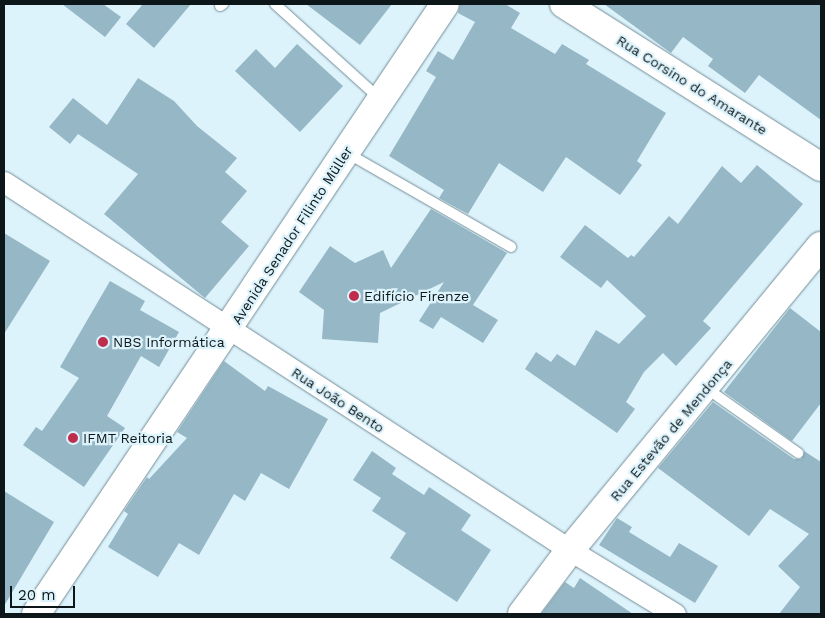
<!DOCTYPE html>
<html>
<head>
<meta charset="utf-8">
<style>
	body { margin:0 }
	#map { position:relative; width:825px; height:618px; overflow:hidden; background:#ddf3fc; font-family:"Work Sans",sans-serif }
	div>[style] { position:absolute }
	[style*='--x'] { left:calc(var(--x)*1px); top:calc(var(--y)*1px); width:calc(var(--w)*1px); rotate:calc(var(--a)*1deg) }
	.building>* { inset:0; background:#96b7c5 }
	.roads { filter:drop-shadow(0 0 1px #738d97) drop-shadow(0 0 1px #738d97) }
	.lane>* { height:10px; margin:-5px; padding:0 5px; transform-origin:5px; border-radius:5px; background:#fff }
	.street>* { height:21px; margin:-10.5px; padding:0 10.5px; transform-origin:10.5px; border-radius:10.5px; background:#fff }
	.secondary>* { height:28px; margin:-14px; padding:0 14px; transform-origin:14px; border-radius:14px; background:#fff }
	.dots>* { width:14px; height:14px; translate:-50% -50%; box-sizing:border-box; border:2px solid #ddf3fc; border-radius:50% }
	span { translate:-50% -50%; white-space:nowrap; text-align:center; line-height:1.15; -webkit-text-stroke:4.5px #ddf3fc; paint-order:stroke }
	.street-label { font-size:14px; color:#0d171a }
	.poi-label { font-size:14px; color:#0d171a }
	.left { translate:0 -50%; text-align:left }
	.frame { position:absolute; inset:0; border:5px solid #0d171a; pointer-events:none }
	.scale { position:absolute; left:10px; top:586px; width:65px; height:22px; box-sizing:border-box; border:2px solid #0d171a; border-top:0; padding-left:6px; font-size:15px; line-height:18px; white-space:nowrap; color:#0d171a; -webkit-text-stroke:4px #ddf3fc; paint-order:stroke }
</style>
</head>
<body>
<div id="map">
	<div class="building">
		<i style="clip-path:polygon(62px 4px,103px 4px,121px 17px,105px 37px)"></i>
		<i style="clip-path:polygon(143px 4px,191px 4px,154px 48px,126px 24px)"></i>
		<i style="clip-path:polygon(306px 4px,392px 4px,360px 45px)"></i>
		<i style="clip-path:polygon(460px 4px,505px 4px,520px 13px,511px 28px,555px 54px,562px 44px,589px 60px,586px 64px,666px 113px,637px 161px,642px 165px,620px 195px,566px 157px,543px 192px,499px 163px,468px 214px,439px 198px,444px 190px,389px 156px,436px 77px,426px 71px,438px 51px,453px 60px,475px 22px,458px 13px)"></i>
		<i style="clip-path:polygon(604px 4px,821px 4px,821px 120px,759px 75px,745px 93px,708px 66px,713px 59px,683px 37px,671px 53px)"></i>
		<i style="clip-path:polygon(297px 44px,343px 86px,300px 132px,235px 71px,256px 49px,275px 68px)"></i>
		<i style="clip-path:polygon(138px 78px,174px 101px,197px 126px,237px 158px,225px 172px,247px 191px,221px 222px,249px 246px,205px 298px,104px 214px,138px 174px,78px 134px,70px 144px,49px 127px,73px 98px,107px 125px)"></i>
		<i style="clip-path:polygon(757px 165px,803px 204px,703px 321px,711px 328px,676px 366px,663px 353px,644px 372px,626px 402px,635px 409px,617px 433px,525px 369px,536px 352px,551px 362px,557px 354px,575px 366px,596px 330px,619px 344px,646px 316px,607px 280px,601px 288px,560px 257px,585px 225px,628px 258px,631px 255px,634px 257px,669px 216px,678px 224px,722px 166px,741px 183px)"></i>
		<i style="clip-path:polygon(431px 209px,507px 253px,473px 305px,498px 320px,483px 343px,441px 317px,433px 329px,419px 321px,444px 282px,380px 313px,378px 343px,322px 339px,324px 310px,299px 292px,330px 246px,355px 263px,383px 250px,391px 268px)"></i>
		<i style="clip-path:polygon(4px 233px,50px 261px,4px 334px)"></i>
		<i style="clip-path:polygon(110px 281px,145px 301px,140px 310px,179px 332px,159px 367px,141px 356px,107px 416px,125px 428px,84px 487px,23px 445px,36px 427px,42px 431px,79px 378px,60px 367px)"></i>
		<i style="clip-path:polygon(790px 308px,821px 332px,821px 403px,792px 441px,724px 392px)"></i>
		<i style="clip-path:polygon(224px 361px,265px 391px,268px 386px,328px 419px,289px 489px,261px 473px,245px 501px,234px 494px,199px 555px,179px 543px,158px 577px,108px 547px,128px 514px,124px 511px,147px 477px,149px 479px,187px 438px,177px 432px)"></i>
		<i style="clip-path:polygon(713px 402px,794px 459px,801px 459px,804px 451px,821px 462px,821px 614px,779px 614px,800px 587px,778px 566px,809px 534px,770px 509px,749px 536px,658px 468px)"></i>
		<i style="clip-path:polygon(372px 451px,396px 468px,392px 474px,424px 495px,429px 487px,471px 515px,461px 530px,491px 550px,457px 602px,390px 558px,406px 533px,372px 511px,381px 498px,353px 480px)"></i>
		<i style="clip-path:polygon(4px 491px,54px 522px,4px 606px)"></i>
		<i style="clip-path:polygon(617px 518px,632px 527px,629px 532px,670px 557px,679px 543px,718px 566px,695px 603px,599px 545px)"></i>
		<i style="clip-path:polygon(580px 578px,633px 614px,541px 614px,565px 582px,574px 588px)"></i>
	</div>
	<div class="roads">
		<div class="lane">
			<i style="--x:275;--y:4;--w:142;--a:42.1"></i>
			<i style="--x:220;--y:6;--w:4;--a:-34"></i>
			<i style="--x:347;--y:153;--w:189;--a:29.8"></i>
			<i style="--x:706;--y:388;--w:113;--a:35.2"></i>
		</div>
		<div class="street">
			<i style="--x:4;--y:182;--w:675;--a:33.03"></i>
			<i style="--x:570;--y:550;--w:123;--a:31.4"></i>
		</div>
		<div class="secondary">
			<i style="--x:564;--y:4;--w:304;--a:32.4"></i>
			<i style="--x:36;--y:614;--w:734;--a:-56.16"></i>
			<i style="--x:522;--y:614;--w:80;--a:-53.1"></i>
			<i style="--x:570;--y:550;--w:394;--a:-50.5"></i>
		</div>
	</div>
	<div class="dots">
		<i style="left:354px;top:296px;background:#be2d4c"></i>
		<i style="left:103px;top:342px;background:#be2d4c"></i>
		<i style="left:73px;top:438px;background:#be2d4c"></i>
	</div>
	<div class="street-label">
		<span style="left:692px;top:85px;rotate:32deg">Rua Corsino do Amarante</span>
		<span style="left:292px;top:235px;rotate:-57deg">Avenida Senador Filinto Müller</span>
		<span style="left:338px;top:400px;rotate:33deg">Rua João Bento</span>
		<span style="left:671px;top:430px;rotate:-50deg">Rua Estevão de Mendonça</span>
	</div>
	<div class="poi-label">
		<span class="left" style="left:364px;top:296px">Edifício Firenze</span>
		<span class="left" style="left:113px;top:342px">NBS Informática</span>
		<span class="left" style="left:83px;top:438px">IFMT Reitoria</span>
	</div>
	<div class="frame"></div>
	<div class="scale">20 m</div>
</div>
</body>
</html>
